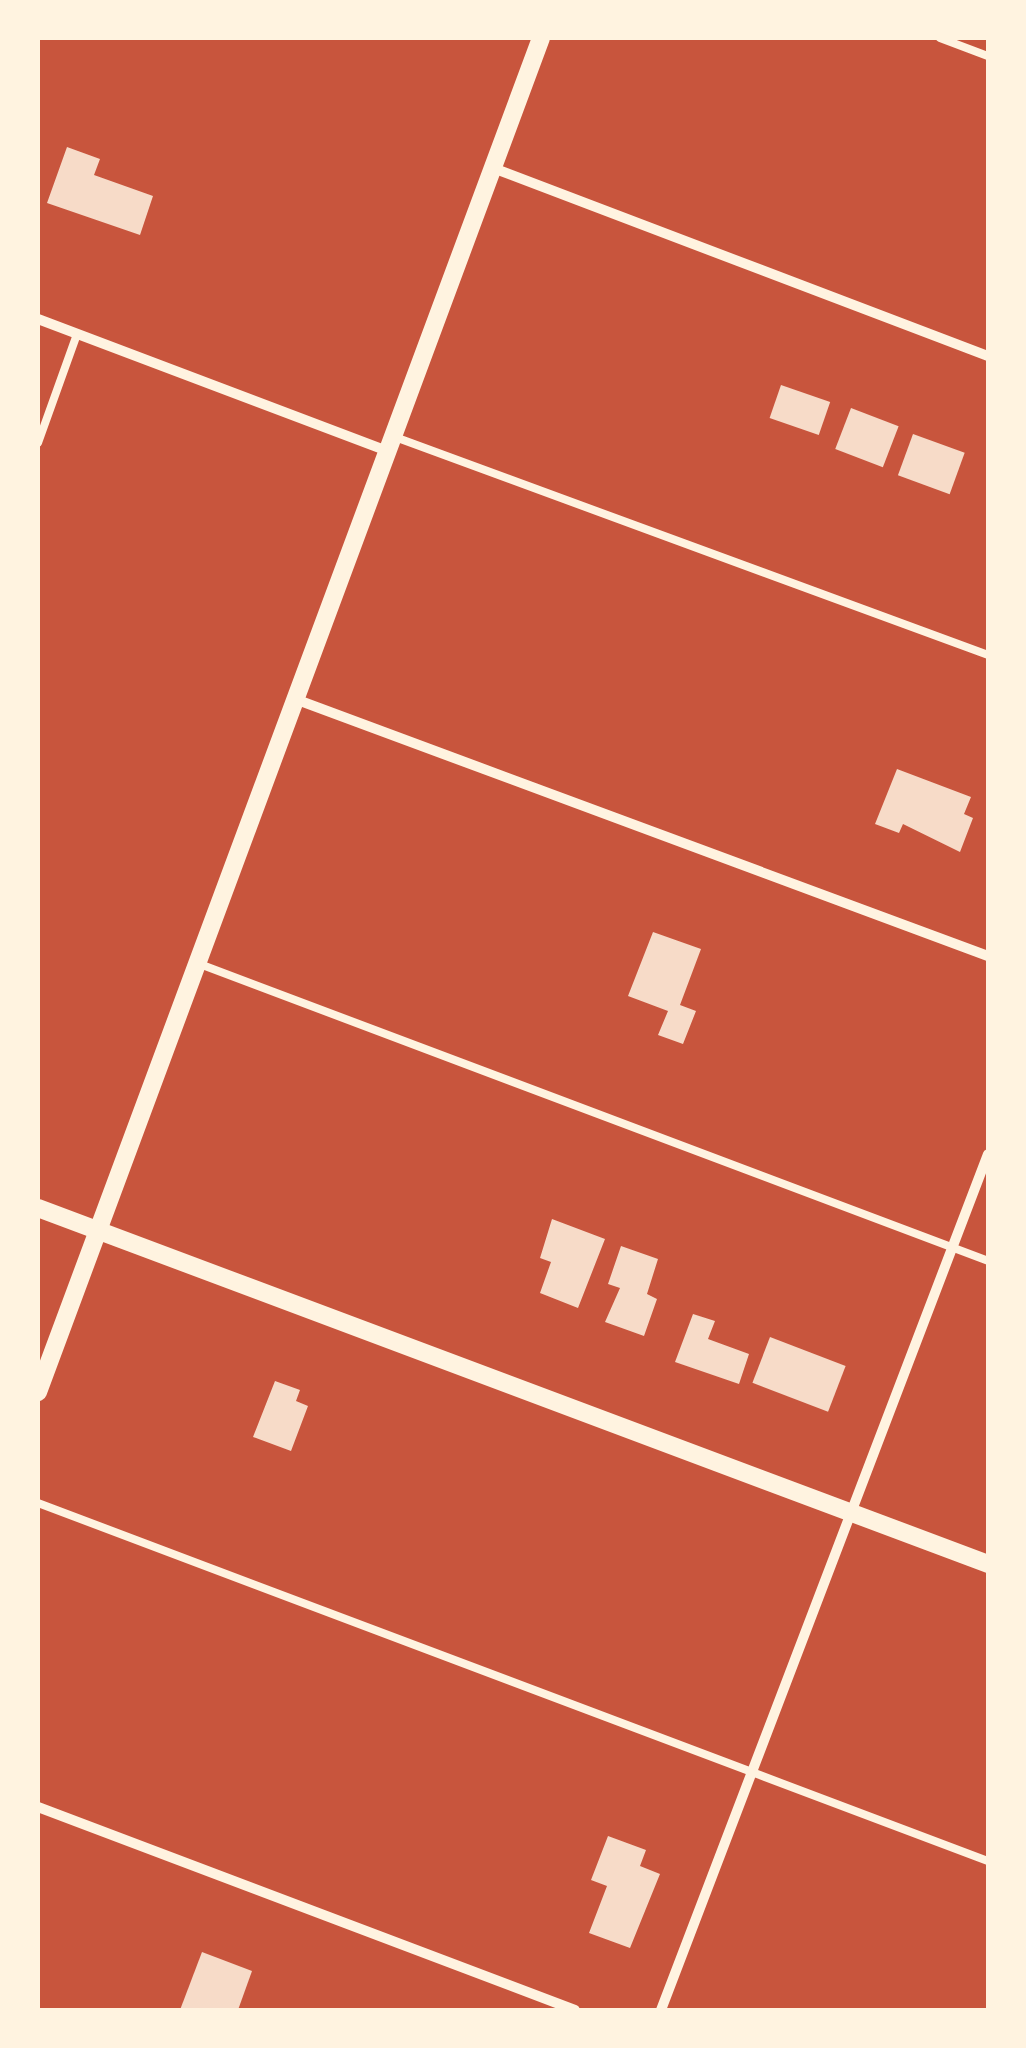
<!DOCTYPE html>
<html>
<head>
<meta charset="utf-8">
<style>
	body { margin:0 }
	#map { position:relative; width:1026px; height:2048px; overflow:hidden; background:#c8553d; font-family:"Nunito Sans",sans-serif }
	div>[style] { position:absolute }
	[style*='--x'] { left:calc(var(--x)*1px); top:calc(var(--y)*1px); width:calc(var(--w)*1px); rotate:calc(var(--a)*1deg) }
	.building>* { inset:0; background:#f7dbc8; transform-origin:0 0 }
	.service>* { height:8px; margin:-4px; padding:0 4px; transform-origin:4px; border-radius:4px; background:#fff3e0 }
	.minor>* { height:10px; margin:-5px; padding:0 5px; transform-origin:5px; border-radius:5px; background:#fff3e0 }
	.tertiary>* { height:18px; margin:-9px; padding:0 9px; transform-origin:9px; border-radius:9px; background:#fff3e0 }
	span { translate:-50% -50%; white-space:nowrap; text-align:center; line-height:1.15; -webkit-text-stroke:8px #fff3e0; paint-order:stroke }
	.frame { position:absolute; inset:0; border:40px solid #fff3e0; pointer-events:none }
</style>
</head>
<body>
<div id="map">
	<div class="building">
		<i style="clip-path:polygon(67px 147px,100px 159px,94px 175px,153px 196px,140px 235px,47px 203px)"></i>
		<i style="left:781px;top:385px;width:52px;height:35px;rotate:19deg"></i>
		<i style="left:851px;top:408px;width:51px;height:44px;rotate:21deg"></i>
		<i style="left:913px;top:434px;width:55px;height:44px;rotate:20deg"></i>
		<i style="clip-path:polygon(897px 769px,971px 797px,964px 814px,973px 818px,960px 852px,903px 824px,899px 833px,875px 824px)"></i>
		<i style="clip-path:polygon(653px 932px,701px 949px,680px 1005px,696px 1011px,683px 1044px,658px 1035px,668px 1011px,628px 996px)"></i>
		<i style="clip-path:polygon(552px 1219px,605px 1239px,578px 1308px,540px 1293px,551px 1262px,540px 1258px)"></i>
		<i style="clip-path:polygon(621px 1246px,658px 1259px,647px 1294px,657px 1299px,644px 1336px,605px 1322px,620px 1288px,608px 1284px)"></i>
		<i style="clip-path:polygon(693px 1314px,715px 1321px,708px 1339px,749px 1354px,739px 1384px,675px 1362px)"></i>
		<i style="left:770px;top:1337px;width:81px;height:49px;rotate:21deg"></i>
		<i style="clip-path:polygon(275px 1381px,300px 1390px,296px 1401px,308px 1406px,291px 1451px,253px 1437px)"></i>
		<i style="clip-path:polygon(608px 1836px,646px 1850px,640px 1866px,660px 1874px,630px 1948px,589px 1933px,607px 1886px,591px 1880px)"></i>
		<i style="clip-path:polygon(202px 1952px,252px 1971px,238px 2010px,180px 2010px)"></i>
	</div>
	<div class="service">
		<i style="--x:940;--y:38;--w:51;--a:20.6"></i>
		<i style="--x:395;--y:437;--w:632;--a:20.18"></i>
		<i style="--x:38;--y:443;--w:116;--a:-70.3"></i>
		<i style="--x:197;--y:963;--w:845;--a:20.64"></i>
		<i style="--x:38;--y:1503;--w:1015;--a:20.65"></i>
	</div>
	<div class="minor">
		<i style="--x:493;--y:168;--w:529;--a:20.8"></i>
		<i style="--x:38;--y:319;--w:371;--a:20.7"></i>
		<i style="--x:295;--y:699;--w:739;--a:20.35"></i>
		<i style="--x:38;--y:1807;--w:574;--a:20.71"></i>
		<i style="--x:661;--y:2010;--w:916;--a:-69.09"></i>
	</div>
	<div class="tertiary">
		<i style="--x:38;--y:1208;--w:1015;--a:20.54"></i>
		<i style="--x:38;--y:1392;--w:1444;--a:-69.62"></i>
	</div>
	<div class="frame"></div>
</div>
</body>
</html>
